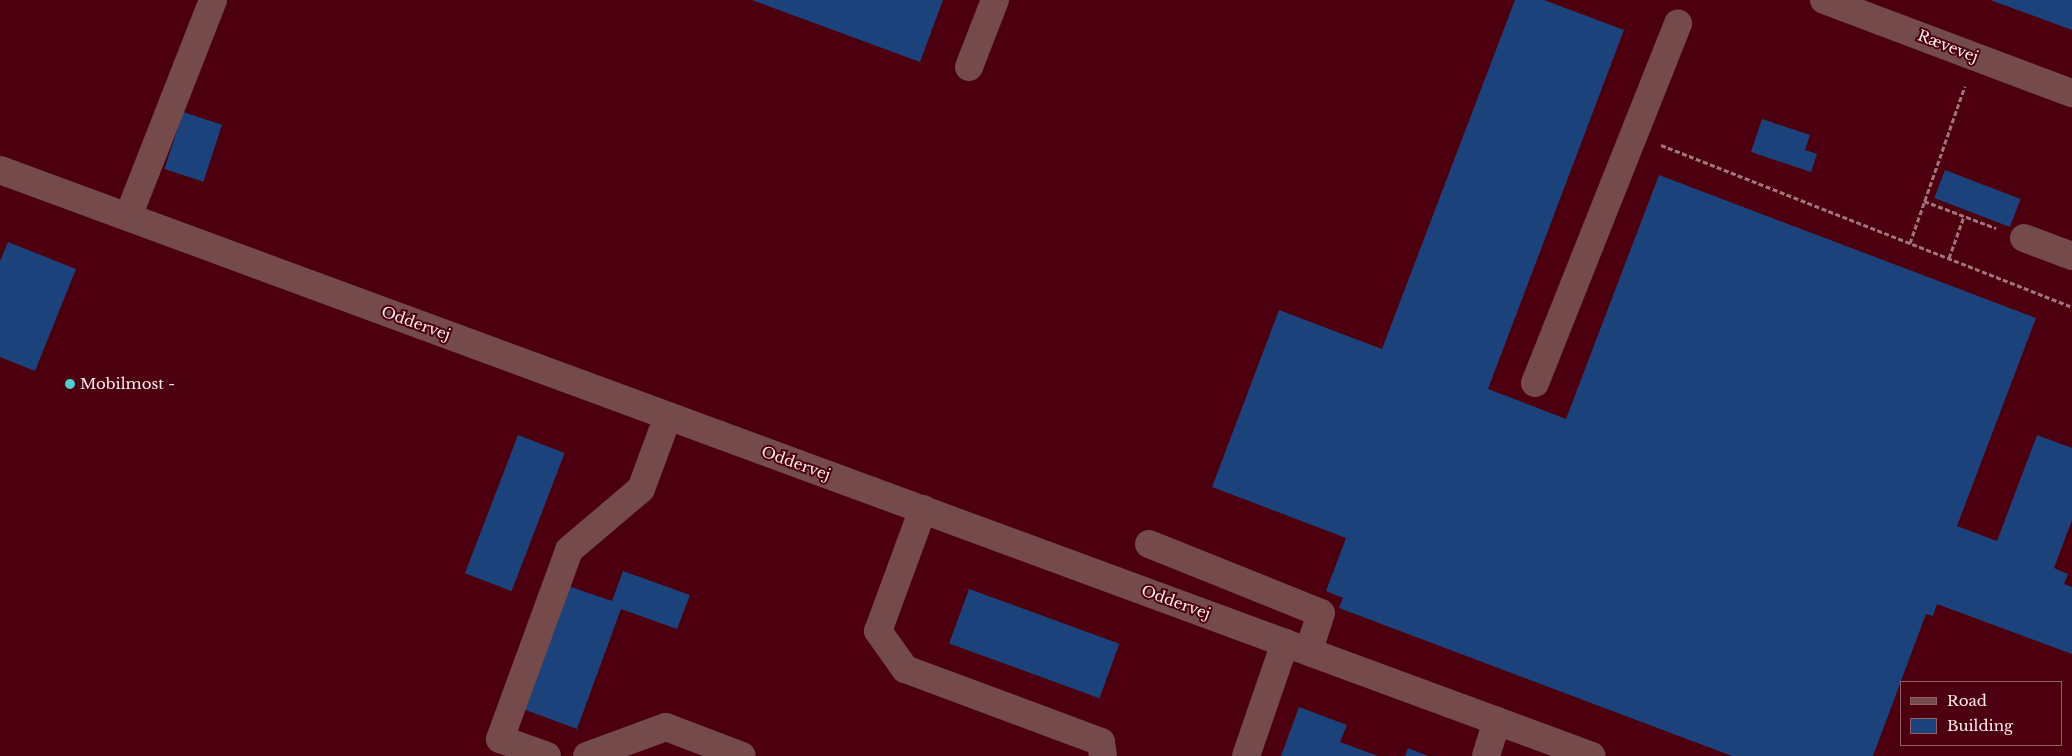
<!DOCTYPE html>
<html>
<head>
<meta charset="utf-8">
<style>
	body { margin:0 }
	#map { position:relative; width:2072px; height:756px; overflow:hidden; background:#4c000f; font-family:"Libre Baskerville",serif }
	div>[style] { position:absolute }
	[style*='--x'] { left:calc(var(--x)*1px); top:calc(var(--y)*1px); width:calc(var(--w)*1px); rotate:calc(var(--a)*1deg) }
	.building>* { inset:0; background:#1b427b; transform-origin:0 0 }
	.path>* { height:3px; margin-top:-1.5px; transform-origin:0; background:repeating-linear-gradient(90deg,#a3737a 0 5px,transparent 0 7.5px) }
	.minor>* { height:28px; margin:-14px; padding:0 14px; transform-origin:14px; border-radius:14px; background:#744a4b }
	.dots>* { width:14px; height:14px; translate:-50% -50%; box-sizing:border-box; border:2px solid #4c000f; border-radius:50% }
	span { translate:-50% -50%; white-space:nowrap; text-align:center; line-height:1.15; -webkit-text-stroke:4px #4c000f; paint-order:stroke }
	.street-label { font-size:15px; color:#ffebeb }
	.poi-label { font-size:15px; color:#ffebeb }
	.left { translate:0 -50%; text-align:left }
	.legend { position:absolute; left:1900px; top:681px; width:162px; height:65px; box-sizing:border-box; background:#4c000f; border:1px solid #945e67; margin:0; padding:6px 9px; list-style:none; font-size:15px; color:#ffebeb }
	.legend li { display:flex; align-items:center; gap:10px; height:25px }
	.legend b { width:25px; border:1px solid #945e67 }
</style>
</head>
<body>
<div id="map">
	<div class="building">
		<i style="clip-path:polygon(752px 0,943px 0,920px 62px)"></i>
		<i style="clip-path:polygon(1515px 0,1544px 0,1624px 30px,1488px 389px,1566px 419px,1659px 175px,2036px 318px,1957px 526px,1997px 541px,2037px 435px,2072px 448px,2072px 520px,2054px 568px,2068px 574px,2064px 584px,2072px 587px,2072px 654px,1937px 604px,1933px 616px,1926px 614px,1873px 756px,1732px 756px,1339px 608px,1343px 598px,1326px 591px,1346px 538px,1212px 487px,1279px 310px,1382px 349px)"></i>
		<i style="clip-path:polygon(1990px 0,2072px 0,2072px 30px)"></i>
		<i style="left:183px;top:112px;width:41px;height:60px;rotate:18deg"></i>
		<i style="clip-path:polygon(1762px 119px,1810px 135px,1805px 150px,1817px 154px,1811px 172px,1751px 152px)"></i>
		<i style="left:1945px;top:170px;width:81px;height:30px;rotate:21deg"></i>
		<i style="clip-path:polygon(8px 242px,76px 269px,35px 371px,0 357px,0 261px)"></i>
		<i style="left:518px;top:435px;width:50px;height:148px;rotate:21deg"></i>
		<i style="clip-path:polygon(623px 571px,690px 595px,677px 629px,621px 609px,577px 729px,523px 709px,568px 586px,612px 601px)"></i>
		<i style="left:969px;top:589px;width:160px;height:58px;rotate:20deg"></i>
		<i style="clip-path:polygon(1299px 707px,1347px 725px,1340px 742px,1378px 756px,1281px 756px)"></i>
		<i style="clip-path:polygon(1408px 748px,1428px 756px,1405px 756px)"></i>
	</div>
	<div class="path">
		<i style="--x:1661;--y:145;--w:442;--a:21.5"></i>
		<i style="--x:1924;--y:201;--w:77;--a:20.6"></i>
		<i style="--x:1910;--y:243;--w:166;--a:-70.7"></i>
		<i style="--x:1949;--y:258;--w:45;--a:-70.3"></i>
	</div>
	<div class="minor">
		<i style="--x:1824;--y:0;--w:265;--a:20.6"></i>
		<i style="--x:969;--y:67;--w:72;--a:-68.8"></i>
		<i style="--x:0;--y:170;--w:1696;--a:20.21"></i>
		<i style="--x:128;--y:217;--w:233;--a:-68.6"></i>
		<i style="--x:2024;--y:238;--w:51;--a:20.6"></i>
		<i style="--x:1535;--y:383;--w:387;--a:-68.3"></i>
		<i style="--x:923;--y:509;--w:130;--a:110.2"></i>
		<i style="--x:878;--y:631;--w:47;--a:54.6"></i>
		<i style="--x:905;--y:669;--w:209;--a:20.4"></i>
		<i style="--x:1101;--y:742;--w:14;--a:82"></i>
		<i style="--x:1149;--y:544;--w:185;--a:21.9"></i>
		<i style="--x:1321;--y:613;--w:40;--a:108"></i>
		<i style="--x:547;--y:756;--w:50;--a:-160.1"></i>
		<i style="--x:500;--y:739;--w:201;--a:-69.9"></i>
		<i style="--x:569;--y:550;--w:94;--a:-40.3"></i>
		<i style="--x:641;--y:489;--w:78;--a:-69.7"></i>
		<i style="--x:587;--y:756;--w:84;--a:-20.2"></i>
		<i style="--x:666;--y:727;--w:81;--a:20.9"></i>
		<i style="--x:1246;--y:756;--w:120;--a:-71"></i>
		<i style="--x:1486;--y:756;--w:37;--a:-73"></i>
	</div>
	<div class="dots">
		<i style="left:70px;top:384px;background:#51ccd1"></i>
	</div>
	<div class="street-label">
		<span style="left:1948px;top:46px;rotate:21deg">Rævevej</span>
		<span style="left:416px;top:323px;rotate:20deg">Oddervej</span>
		<span style="left:796px;top:463px;rotate:20deg">Oddervej</span>
		<span style="left:1176px;top:602px;rotate:20deg">Oddervej</span>
	</div>
	<div class="poi-label">
		<span class="left" style="left:80px;top:384px">Mobilmost -</span>
	</div>
	<ul class="legend">
	<li><b style="height:6px;background:#744a4b"></b>Road</li>
	<li><b style="height:14px;background:#1b427b"></b>Building</li>
	</ul>
</div>
</body>
</html>
